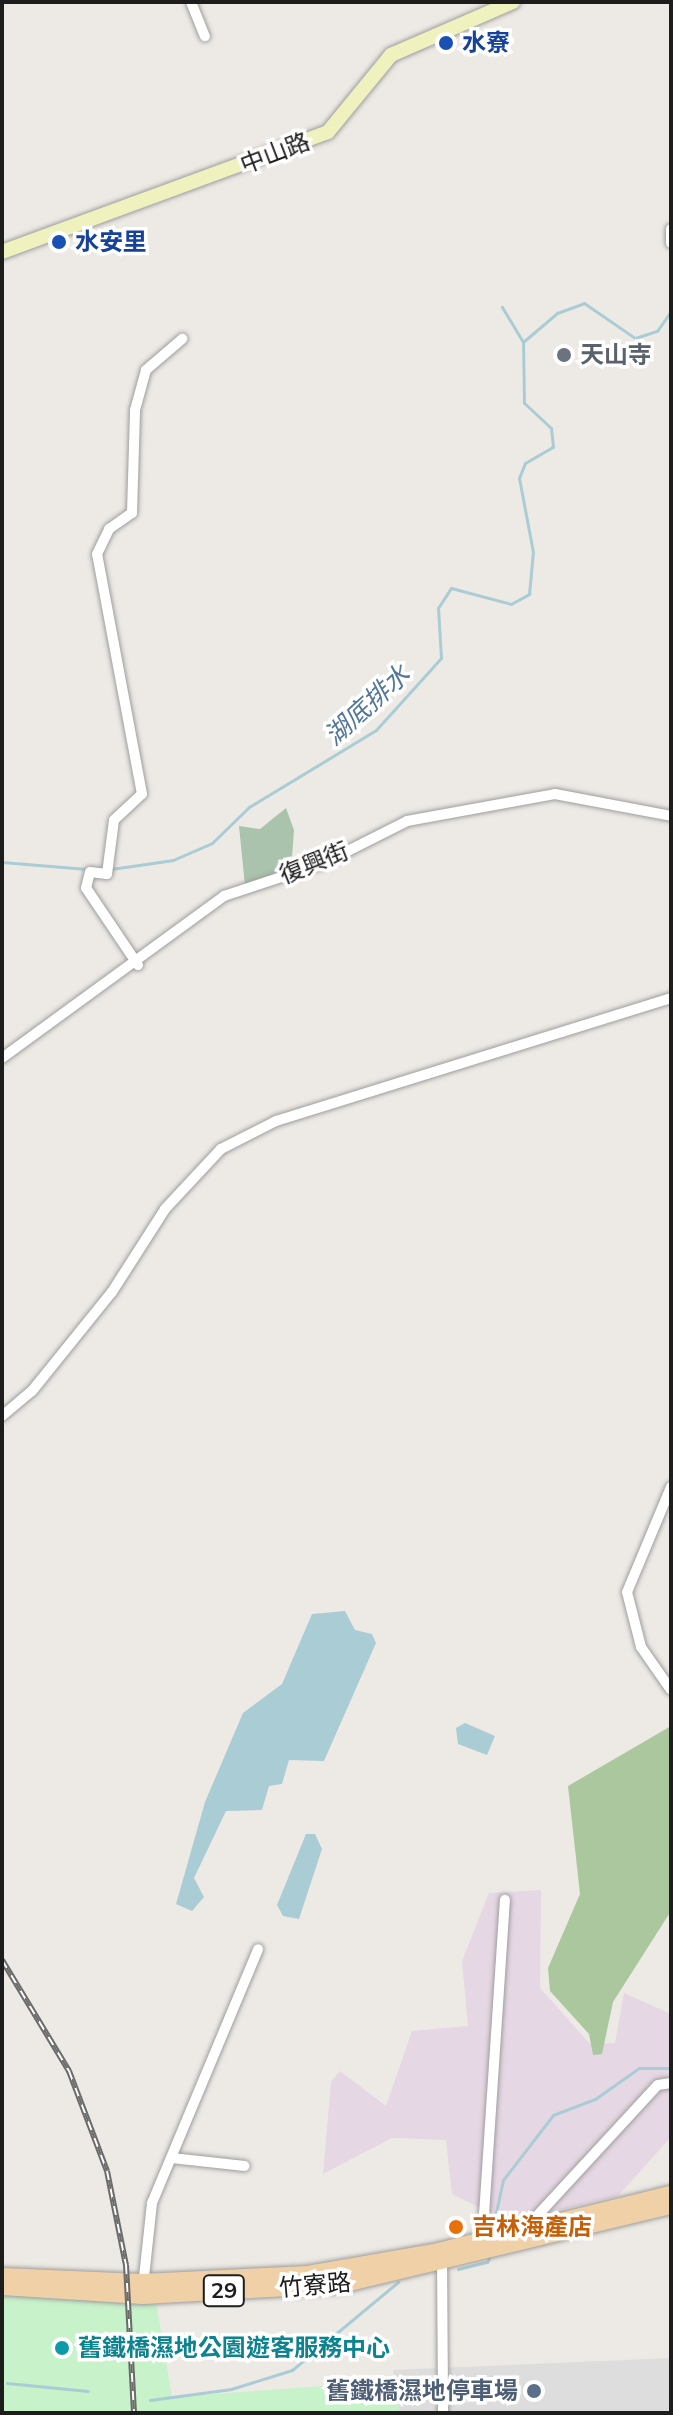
<!DOCTYPE html>
<html>
<head>
<meta charset="utf-8">
<style>
	body { margin:0 }
	#map { position:relative; width:673px; height:2415px; overflow:hidden; background:#edeae5; font-family:Mulish,"Noto Sans TC",sans-serif }
	div>[style] { position:absolute }
	[style*='--x'] { left:calc(var(--x)*1px); top:calc(var(--y)*1px); width:calc(var(--w)*1px); rotate:calc(var(--a)*1deg) }
	.industrial>* { inset:0; background:#e5d7e3 }
	.forest>* { inset:0; background:#abc79e }
	.cemetery>* { inset:0; background:#a9c3ac }
	.park>* { inset:0; background:#c7f2ca }
	.parking>* { inset:0; background:#ddd }
	.water>* { inset:0; background:#aaccd5 }
	.stream>* { height:3px; margin:-1.5px; padding:0 1.5px; transform-origin:1.5px; border-radius:1.5px; background:#aaccd5 }
	.roads { filter:drop-shadow(0 0 2px #9e9e9e) drop-shadow(0 0 2px #9e9e9e) }
	.street>* { height:10px; margin:-5px; padding:0 5px; transform-origin:5px; border-radius:5px; background:#fff }
	.secondary>* { height:14px; margin:-7px; padding:0 7px; transform-origin:7px; border-radius:7px; background:#eff1bf }
	.primary>* { height:16px; margin:-8px; padding:0 8px; transform-origin:8px; border-radius:8px; background:#f0d0a7 }
	.rail>* { height:6px; margin-top:-3px; transform-origin:0; background:repeating-linear-gradient(90deg,#fff 0 9px,#6b6b6b 0 18px); box-sizing:border-box; border-block:2px solid #6b6b6b }
	.dots>* { width:22px; height:22px; translate:-50% -50%; box-sizing:border-box; border:4px solid #fff; border-radius:50% }
	span { translate:-50% -50%; white-space:nowrap; text-align:center; line-height:1.15; -webkit-text-stroke:7px #fff; paint-order:stroke }
	.shield-label span { padding:2px 6px; background:#fff; border:2px solid; border-radius:6px; -webkit-text-stroke-width:0 }
	.shield-label { font-size:22px; color:#1d1d1d; font-weight:700 }
	.transit-label { font-size:24px; color:#164399; font-weight:700 }
	.left { translate:0 -50%; text-align:left }
	.street-label { font-size:24px; color:#1d1d1d }
	.worship-label { font-size:24px; color:#5b616d; font-weight:700 }
	.food-label { font-size:24px; color:#c56008; font-weight:700 }
	.culture-label { font-size:24px; color:#0d838f; font-weight:700 }
	.service-label { font-size:24px; color:#4e5e75; font-weight:700 }
	.right { translate:-100% -50%; text-align:right }
	.water-label { font-size:26px; color:#53779a; font-style:italic }
	.frame { position:absolute; inset:0; border:4px solid #1d1d1d; pointer-events:none }
</style>
</head>
<body>
<div id="map">
	<div class="industrial">
		<i style="clip-path:polygon(541px 1890px,540px 1988px,590px 2044px,615px 2043px,624px 1993px,671px 2014px,671px 2137px,618px 2196px,509px 2222px,452px 2194px,446px 2140px,392px 2138px,323px 2174px,331px 2082px,340px 2071px,386px 2106px,412px 2031px,468px 2026px,462px 1961px,489px 1893px)"></i>
	</div>
	<div class="forest">
		<i style="clip-path:polygon(671px 1726px,671px 1911px,613px 2002px,602px 2054px,593px 2055px,589px 2034px,550px 1991px,548px 1968px,580px 1894px,568px 1786px)"></i>
	</div>
	<div class="cemetery">
		<i style="clip-path:polygon(286px 808px,294px 830px,291px 870px,245px 886px,239px 826px,260px 829px)"></i>
	</div>
	<div class="park">
		<i style="clip-path:polygon(2px 2279px,155px 2295px,172px 2397px,671px 2361px,671px 2413px,2px 2413px)"></i>
	</div>
	<div class="parking">
		<i style="clip-path:polygon(671px 2358px,671px 2413px,399px 2413px,393px 2370px)"></i>
	</div>
	<div class="water">
		<i style="clip-path:polygon(345px 1611px,355px 1630px,372px 1634px,376px 1643px,324px 1761px,289px 1760px,282px 1784px,269px 1786px,262px 1810px,226px 1811px,194px 1878px,204px 1897px,192px 1911px,176px 1904px,205px 1802px,243px 1713px,282px 1684px,312px 1614px)"></i>
		<i style="clip-path:polygon(465px 1723px,495px 1736px,487px 1755px,458px 1744px,456px 1728px)"></i>
		<i style="clip-path:polygon(306px 1834px,315px 1834px,322px 1849px,299px 1919px,283px 1916px,277px 1905px)"></i>
	</div>
	<div class="stream">
		<i style="--x:523;--y:342;--w:45;--a:-40.5"></i>
		<i style="--x:557;--y:313;--w:29;--a:-20"></i>
		<i style="--x:584;--y:303;--w:62;--a:34.5"></i>
		<i style="--x:635;--y:338;--w:23;--a:-18"></i>
		<i style="--x:657;--y:331;--w:24;--a:-55"></i>
		<i style="--x:2;--y:862;--w:85;--a:4.7"></i>
		<i style="--x:111;--y:869;--w:63;--a:-8.3"></i>
		<i style="--x:173;--y:860;--w:43;--a:-23.6"></i>
		<i style="--x:212;--y:843;--w:52;--a:-44.2"></i>
		<i style="--x:249;--y:807;--w:149;--a:-31.2"></i>
		<i style="--x:376;--y:730;--w:97;--a:-47.9"></i>
		<i style="--x:441;--y:658;--w:50;--a:-93.4"></i>
		<i style="--x:438;--y:608;--w:24;--a:-57"></i>
		<i style="--x:451;--y:588;--w:62;--a:14.9"></i>
		<i style="--x:511;--y:604;--w:21;--a:-29"></i>
		<i style="--x:529;--y:594;--w:42;--a:-84.6"></i>
		<i style="--x:533;--y:552;--w:75;--a:-100.7"></i>
		<i style="--x:519;--y:478;--w:16;--a:-68"></i>
		<i style="--x:525;--y:463;--w:32;--a:-30"></i>
		<i style="--x:553;--y:447;--w:19;--a:-96"></i>
		<i style="--x:551;--y:428;--w:37;--a:-137"></i>
		<i style="--x:524;--y:403;--w:61;--a:-90.9"></i>
		<i style="--x:523;--y:342;--w:41;--a:-121"></i>
		<i style="--x:492;--y:2230;--w:51;--a:-77.6"></i>
		<i style="--x:503;--y:2180;--w:82;--a:-52.4"></i>
		<i style="--x:553;--y:2115;--w:45;--a:-20.9"></i>
		<i style="--x:595;--y:2099;--w:54;--a:-35.2"></i>
		<i style="--x:639;--y:2068;--w:32;--a:0"></i>
		<i style="--x:458;--y:2269;--w:30;--a:-14"></i>
		<i style="--x:487;--y:2262;--w:9;--a:-63"></i>
		<i style="--x:7;--y:2383;--w:81;--a:5.6"></i>
		<i style="--x:150;--y:2400;--w:82;--a:-7.7"></i>
		<i style="--x:231;--y:2389;--w:64;--a:-17.3"></i>
		<i style="--x:292;--y:2370;--w:138;--a:-39.7"></i>
	</div>
	<div class="roads">
		<div class="street">
			<i style="--x:191;--y:2;--w:37;--a:68"></i>
			<i style="--x:671;--y:229;--w:14;--a:90"></i>
			<i style="--x:138;--y:965;--w:93;--a:-124"></i>
			<i style="--x:86;--y:888;--w:16;--a:-76"></i>
			<i style="--x:90;--y:872;--w:17;--a:7"></i>
			<i style="--x:107;--y:874;--w:54;--a:-82.6"></i>
			<i style="--x:114;--y:820;--w:38;--a:-43"></i>
			<i style="--x:142;--y:794;--w:244;--a:-100.6"></i>
			<i style="--x:97;--y:554;--w:28;--a:-64"></i>
			<i style="--x:109;--y:529;--w:28;--a:-35"></i>
			<i style="--x:132;--y:513;--w:103;--a:-88.3"></i>
			<i style="--x:135;--y:410;--w:41;--a:-74.6"></i>
			<i style="--x:146;--y:370;--w:48;--a:-40.7"></i>
			<i style="--x:2;--y:1058;--w:275;--a:-36.1"></i>
			<i style="--x:224;--y:896;--w:108;--a:-18.4"></i>
			<i style="--x:326;--y:862;--w:91;--a:-26.8"></i>
			<i style="--x:407;--y:821;--w:150;--a:-10.3"></i>
			<i style="--x:555;--y:794;--w:118;--a:10.7"></i>
			<i style="--x:2;--y:1416;--w:39;--a:-40"></i>
			<i style="--x:32;--y:1391;--w:127;--a:-51.1"></i>
			<i style="--x:112;--y:1292;--w:98;--a:-57.4"></i>
			<i style="--x:165;--y:1209;--w:82;--a:-47"></i>
			<i style="--x:221;--y:1149;--w:62;--a:-27"></i>
			<i style="--x:276;--y:1121;--w:414;--a:-17.3"></i>
			<i style="--x:671;--y:1487;--w:114;--a:112.7"></i>
			<i style="--x:627;--y:1592;--w:57;--a:75.7"></i>
			<i style="--x:641;--y:1647;--w:52;--a:55.1"></i>
			<i style="--x:172;--y:2158;--w:73;--a:6.3"></i>
			<i style="--x:524;--y:2230;--w:197;--a:-47.3"></i>
			<i style="--x:658;--y:2085;--w:13;--a:-9"></i>
			<i style="--x:482;--y:2245;--w:346;--a:-86.2"></i>
			<i style="--x:442;--y:2256;--w:157;--a:89.6"></i>
			<i style="--x:143;--y:2286;--w:83;--a:-83.8"></i>
			<i style="--x:152;--y:2203;--w:275;--a:-67.3"></i>
		</div>
		<div class="secondary">
			<i style="--x:2;--y:252;--w:347;--a:-20.2"></i>
			<i style="--x:328;--y:132;--w:99;--a:-50.7"></i>
			<i style="--x:391;--y:55;--w:133;--a:-23.5"></i>
		</div>
		<div class="primary">
			<i style="--x:2;--y:2276;--w:140;--a:2.5"></i>
			<i style="--x:142;--y:2282;--w:166;--a:-2.8"></i>
			<i style="--x:308;--y:2274;--w:128;--a:-9.9"></i>
			<i style="--x:434;--y:2252;--w:244;--a:-13.8"></i>
			<i style="--x:2;--y:2287;--w:141;--a:3.7"></i>
			<i style="--x:143;--y:2296;--w:198;--a:-3.2"></i>
			<i style="--x:341;--y:2285;--w:339;--a:-13.5"></i>
		</div>
	</div>
	<div class="rail">
		<i style="--x:2;--y:1960;--w:130;--a:58.9"></i>
		<i style="--x:69;--y:2071;--w:107;--a:69.2"></i>
		<i style="--x:107;--y:2171;--w:96;--a:78.6"></i>
		<i style="--x:126;--y:2265;--w:148;--a:86.9"></i>
	</div>
	<div class="dots">
		<i style="left:446px;top:43px;background:#1a4fb4"></i>
		<i style="left:59px;top:242px;background:#1a4fb4"></i>
		<i style="left:564px;top:355px;background:#6b7280"></i>
		<i style="left:456px;top:2227px;background:#e8710a"></i>
		<i style="left:62px;top:2348px;background:#0f9aa8"></i>
		<i style="left:534px;top:2391px;background:#5c6f8a"></i>
	</div>
	<div class="shield-label">
		<span style="left:224px;top:2291px">29</span>
	</div>
	<div class="transit-label">
		<span class="left" style="left:462px;top:43px">水寮</span>
		<span class="left" style="left:75px;top:242px">水安里</span>
	</div>
	<div class="street-label">
		<span style="left:275px;top:153px;rotate:-21deg">中山路</span>
		<span style="left:314px;top:863px;rotate:-22deg">復興街</span>
		<span style="left:315px;top:2285px;rotate:-5deg">竹寮路</span>
	</div>
	<div class="worship-label">
		<span class="left" style="left:580px;top:355px">天山寺</span>
	</div>
	<div class="food-label">
		<span class="left" style="left:472px;top:2227px">吉林海產店</span>
	</div>
	<div class="culture-label">
		<span class="left" style="left:78px;top:2348px">舊鐵橋濕地公園遊客服務中心</span>
	</div>
	<div class="service-label">
		<span class="right" style="left:518px;top:2391px">舊鐵橋濕地停車場</span>
	</div>
	<div class="water-label">
		<span style="left:367px;top:705px;rotate:-42deg">湖底排水</span>
	</div>
	<div class="frame"></div>
</div>
</body>
</html>
